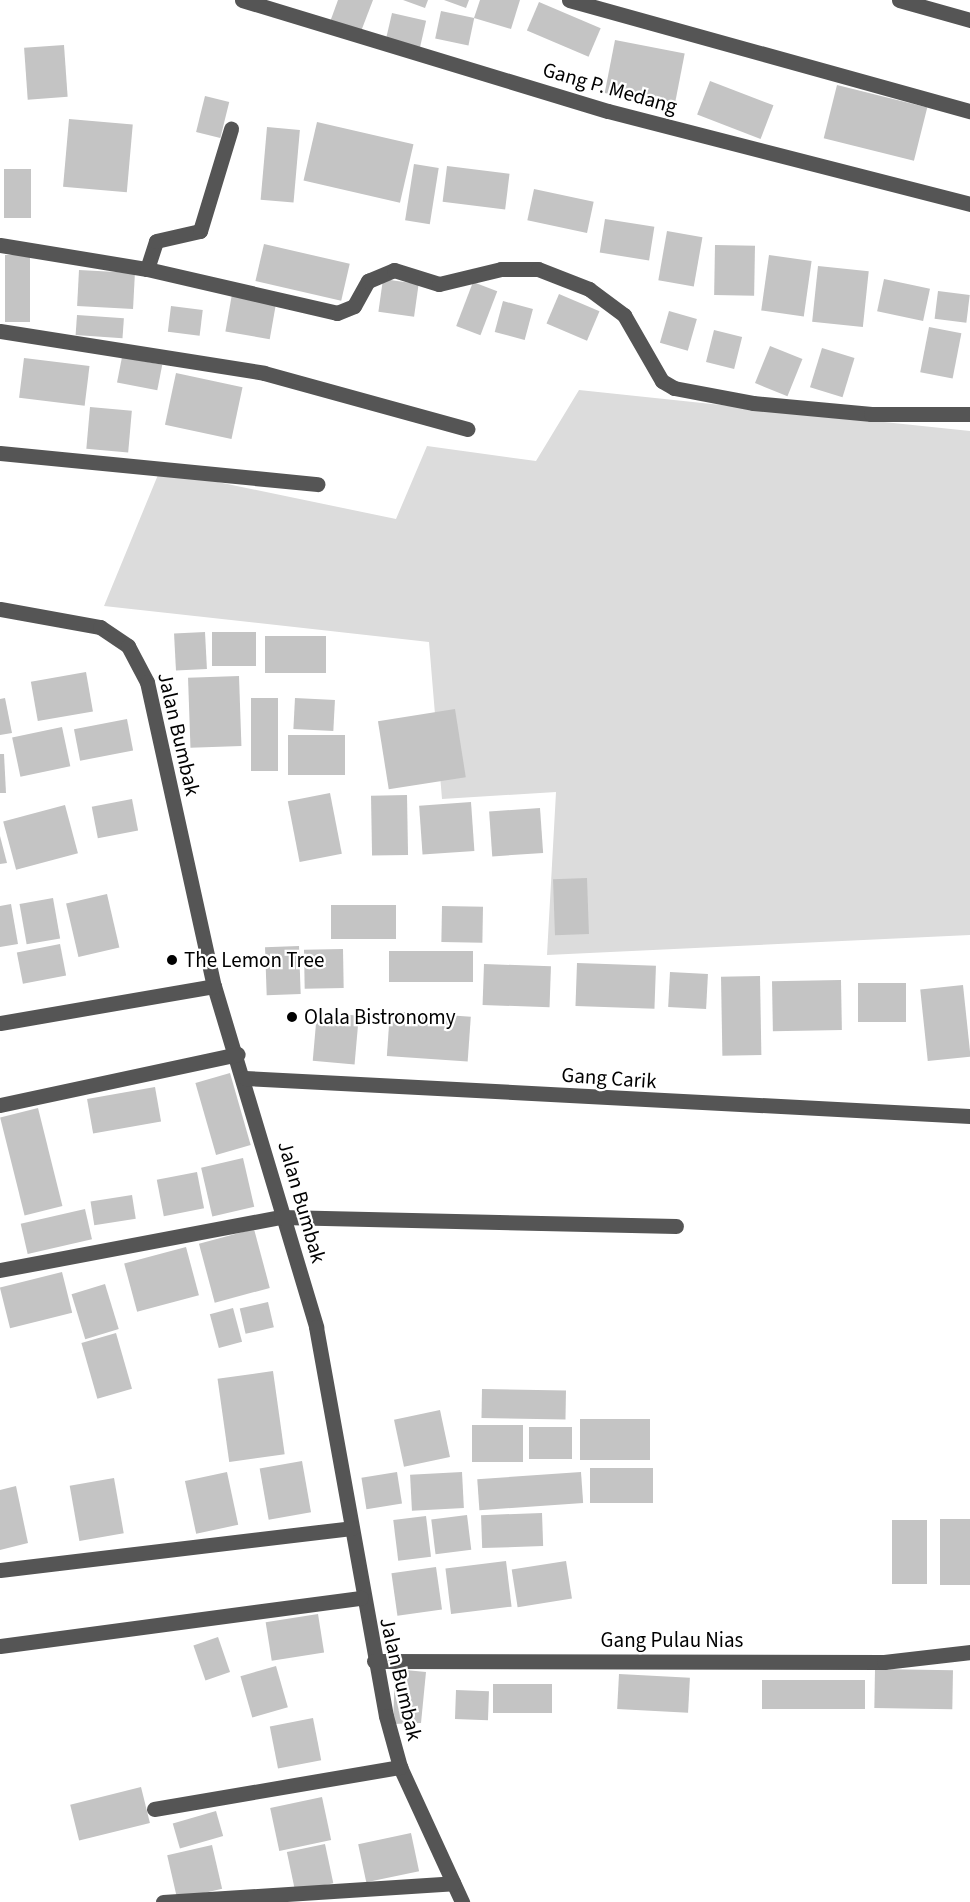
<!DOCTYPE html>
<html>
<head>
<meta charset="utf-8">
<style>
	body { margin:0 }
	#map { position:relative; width:970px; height:1902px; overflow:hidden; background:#fff; font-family:"Source Sans 3",sans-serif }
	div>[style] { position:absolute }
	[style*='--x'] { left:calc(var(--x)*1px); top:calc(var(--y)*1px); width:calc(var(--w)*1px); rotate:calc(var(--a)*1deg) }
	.green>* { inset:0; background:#dcdcdc }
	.building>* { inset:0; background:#c4c4c4; transform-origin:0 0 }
	.minor>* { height:15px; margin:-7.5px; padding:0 7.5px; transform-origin:7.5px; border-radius:7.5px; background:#555 }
	.dots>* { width:16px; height:16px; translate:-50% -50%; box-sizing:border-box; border:3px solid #fff; border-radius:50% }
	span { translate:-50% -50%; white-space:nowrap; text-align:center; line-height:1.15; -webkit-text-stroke:4.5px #fff; paint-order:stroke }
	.street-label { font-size:21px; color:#000 }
	.poi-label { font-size:21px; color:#000 }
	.left { translate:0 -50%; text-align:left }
</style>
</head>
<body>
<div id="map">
	<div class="green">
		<i style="clip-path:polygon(579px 390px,970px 431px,970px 935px,547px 955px,556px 792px,442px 799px,429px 642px,104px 606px,160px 470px,396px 519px,427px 446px,536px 461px)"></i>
	</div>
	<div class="building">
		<i style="clip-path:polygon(338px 0,373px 0,360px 34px,330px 22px)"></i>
		<i style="clip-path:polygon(403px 0,428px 0,425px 8px)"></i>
		<i style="clip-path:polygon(444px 0,469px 0,466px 8px)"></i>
		<i style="clip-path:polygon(480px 0,520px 0,511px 29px,474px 18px)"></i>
		<i style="left:539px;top:2px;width:67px;height:31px;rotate:23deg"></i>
		<i style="left:441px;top:11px;width:34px;height:28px;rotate:12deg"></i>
		<i style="left:392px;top:13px;width:35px;height:27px;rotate:13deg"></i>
		<i style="left:615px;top:40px;width:71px;height:54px;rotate:11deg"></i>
		<i style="left:64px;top:45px;width:52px;height:40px;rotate:86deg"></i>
		<i style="left:710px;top:81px;width:68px;height:36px;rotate:21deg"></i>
		<i style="left:837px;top:85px;width:93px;height:55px;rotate:14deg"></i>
		<i style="left:205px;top:96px;width:25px;height:37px;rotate:14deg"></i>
		<i style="left:69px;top:119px;width:64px;height:68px;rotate:5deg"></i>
		<i style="left:317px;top:122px;width:99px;height:60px;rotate:13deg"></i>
		<i style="left:267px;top:127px;width:33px;height:73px;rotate:5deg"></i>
		<i style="left:414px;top:164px;width:25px;height:57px;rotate:9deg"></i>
		<i style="left:447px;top:166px;width:63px;height:36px;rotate:7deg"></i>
		<i style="left:4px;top:169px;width:27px;height:49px"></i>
		<i style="left:534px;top:189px;width:61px;height:32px;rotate:12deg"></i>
		<i style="left:605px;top:219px;width:50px;height:34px;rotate:9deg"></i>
		<i style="left:667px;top:231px;width:36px;height:50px;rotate:10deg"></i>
		<i style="left:264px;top:244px;width:88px;height:38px;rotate:13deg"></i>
		<i style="left:715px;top:245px;width:40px;height:50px;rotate:1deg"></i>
		<i style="left:5px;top:255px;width:25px;height:67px"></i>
		<i style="left:769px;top:255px;width:43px;height:56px;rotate:8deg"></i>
		<i style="left:818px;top:266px;width:51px;height:56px;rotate:6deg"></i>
		<i style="left:79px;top:270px;width:56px;height:36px;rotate:3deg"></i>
		<i style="left:383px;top:279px;width:36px;height:33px;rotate:8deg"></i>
		<i style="left:884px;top:279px;width:47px;height:33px;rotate:12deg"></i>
		<i style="left:473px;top:282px;width:26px;height:47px;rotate:21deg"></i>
		<i style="left:938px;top:291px;width:32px;height:28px;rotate:7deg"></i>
		<i style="left:232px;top:294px;width:45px;height:38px;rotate:10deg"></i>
		<i style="left:559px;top:294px;width:44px;height:32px;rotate:23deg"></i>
		<i style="left:503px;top:301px;width:31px;height:32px;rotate:15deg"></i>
		<i style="left:171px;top:306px;width:32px;height:26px;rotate:7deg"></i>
		<i style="left:669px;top:311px;width:29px;height:33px;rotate:16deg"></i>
		<i style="left:77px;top:315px;width:47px;height:20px;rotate:4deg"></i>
		<i style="left:929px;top:327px;width:33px;height:46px;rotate:11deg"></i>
		<i style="left:714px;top:330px;width:29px;height:33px;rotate:14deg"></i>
		<i style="left:770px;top:346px;width:35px;height:40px;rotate:22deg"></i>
		<i style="left:822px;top:348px;width:34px;height:41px;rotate:17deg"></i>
		<i style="left:122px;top:357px;width:41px;height:26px;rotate:11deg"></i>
		<i style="left:24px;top:358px;width:66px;height:40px;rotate:7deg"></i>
		<i style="left:176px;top:373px;width:68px;height:53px;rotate:12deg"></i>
		<i style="left:90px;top:407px;width:42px;height:42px;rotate:5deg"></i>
		<i style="left:205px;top:632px;width:37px;height:31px;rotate:87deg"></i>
		<i style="left:256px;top:632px;width:34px;height:44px;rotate:90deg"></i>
		<i style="left:265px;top:636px;width:61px;height:37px"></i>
		<i style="left:86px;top:672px;width:40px;height:56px;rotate:80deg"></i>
		<i style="left:239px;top:676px;width:70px;height:51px;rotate:88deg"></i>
		<i style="clip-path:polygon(5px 698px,12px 733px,0 735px,0 699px)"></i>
		<i style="left:251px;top:698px;width:27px;height:73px"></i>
		<i style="left:295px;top:698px;width:40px;height:31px;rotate:3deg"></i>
		<i style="left:455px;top:709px;width:69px;height:78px;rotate:81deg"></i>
		<i style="left:127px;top:719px;width:32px;height:54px;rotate:79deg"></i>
		<i style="left:62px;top:727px;width:40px;height:51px;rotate:78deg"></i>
		<i style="left:288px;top:735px;width:57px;height:40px"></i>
		<i style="clip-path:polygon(0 754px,4px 754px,6px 793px,0 793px)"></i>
		<i style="left:330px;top:793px;width:62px;height:43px;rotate:79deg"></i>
		<i style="left:407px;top:795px;width:60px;height:36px;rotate:89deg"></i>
		<i style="left:132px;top:799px;width:32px;height:41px;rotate:79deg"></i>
		<i style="left:471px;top:802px;width:49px;height:52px;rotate:86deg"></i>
		<i style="left:65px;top:805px;width:50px;height:64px;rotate:75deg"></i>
		<i style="left:540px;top:808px;width:45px;height:51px;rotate:86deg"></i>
		<i style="clip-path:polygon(0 836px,7px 863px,0 864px)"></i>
		<i style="left:587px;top:878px;width:56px;height:34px;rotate:88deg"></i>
		<i style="left:107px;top:894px;width:55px;height:42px;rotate:77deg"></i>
		<i style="left:53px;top:898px;width:41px;height:34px;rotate:80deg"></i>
		<i style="clip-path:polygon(11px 904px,18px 944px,0 947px,0 906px)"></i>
		<i style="left:396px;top:905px;width:34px;height:65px;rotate:90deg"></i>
		<i style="left:442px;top:906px;width:41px;height:36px;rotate:1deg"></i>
		<i style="left:60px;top:944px;width:32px;height:44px;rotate:79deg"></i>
		<i style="left:299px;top:946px;width:48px;height:34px;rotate:88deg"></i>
		<i style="left:343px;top:949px;width:39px;height:39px;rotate:89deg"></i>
		<i style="left:389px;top:951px;width:84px;height:31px"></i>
		<i style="left:577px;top:963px;width:79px;height:43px;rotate:2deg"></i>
		<i style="left:484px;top:964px;width:67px;height:41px;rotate:2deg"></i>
		<i style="left:670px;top:972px;width:38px;height:35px;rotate:3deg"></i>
		<i style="left:760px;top:976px;width:79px;height:39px;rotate:89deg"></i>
		<i style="left:841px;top:980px;width:50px;height:69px;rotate:89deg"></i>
		<i style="left:858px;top:983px;width:48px;height:39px"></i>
		<i style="left:963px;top:985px;width:72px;height:43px;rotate:84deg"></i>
		<i style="left:390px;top:1011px;width:81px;height:45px;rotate:4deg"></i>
		<i style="left:317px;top:1012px;width:42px;height:49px;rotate:5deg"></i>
		<i style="left:230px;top:1073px;width:75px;height:36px;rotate:74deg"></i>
		<i style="left:155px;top:1087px;width:35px;height:69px;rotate:80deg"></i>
		<i style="left:38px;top:1108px;width:101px;height:39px;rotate:76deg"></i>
		<i style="left:243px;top:1158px;width:50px;height:43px;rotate:77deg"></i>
		<i style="left:197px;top:1172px;width:37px;height:41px;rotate:79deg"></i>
		<i style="left:132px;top:1195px;width:24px;height:42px;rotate:81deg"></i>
		<i style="left:85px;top:1209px;width:31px;height:66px;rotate:77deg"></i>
		<i style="left:254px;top:1229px;width:61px;height:57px;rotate:75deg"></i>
		<i style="left:186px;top:1247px;width:50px;height:64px;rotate:75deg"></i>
		<i style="left:62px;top:1272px;width:42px;height:64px;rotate:76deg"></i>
		<i style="left:105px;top:1284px;width:47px;height:35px;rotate:73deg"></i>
		<i style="left:268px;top:1302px;width:26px;height:29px;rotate:77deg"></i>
		<i style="left:233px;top:1308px;width:35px;height:24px;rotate:75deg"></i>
		<i style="left:116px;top:1333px;width:58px;height:36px;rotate:74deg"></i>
		<i style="left:273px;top:1371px;width:84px;height:56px;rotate:82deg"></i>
		<i style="left:482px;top:1389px;width:84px;height:29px;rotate:1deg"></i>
		<i style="left:440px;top:1410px;width:48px;height:47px;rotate:78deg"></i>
		<i style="left:580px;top:1419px;width:70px;height:41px"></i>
		<i style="left:523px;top:1425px;width:37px;height:51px;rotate:90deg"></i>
		<i style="left:529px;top:1427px;width:43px;height:32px"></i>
		<i style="left:302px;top:1461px;width:52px;height:43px;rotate:80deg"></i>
		<i style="left:590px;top:1468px;width:63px;height:35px"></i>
		<i style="left:227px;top:1472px;width:54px;height:43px;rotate:78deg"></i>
		<i style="left:397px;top:1472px;width:32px;height:36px;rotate:81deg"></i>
		<i style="left:462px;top:1472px;width:36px;height:52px;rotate:87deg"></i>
		<i style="left:581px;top:1472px;width:31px;height:104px;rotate:86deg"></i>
		<i style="left:114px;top:1478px;width:56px;height:45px;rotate:80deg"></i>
		<i style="clip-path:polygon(16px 1486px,28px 1543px,0 1550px,0 1490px)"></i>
		<i style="left:542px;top:1513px;width:33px;height:61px;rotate:88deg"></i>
		<i style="left:467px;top:1515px;width:35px;height:36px;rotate:83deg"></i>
		<i style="left:426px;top:1516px;width:41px;height:33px;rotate:83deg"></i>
		<i style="left:940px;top:1519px;width:30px;height:66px"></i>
		<i style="left:892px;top:1520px;width:35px;height:64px"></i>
		<i style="left:506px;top:1561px;width:46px;height:61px;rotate:83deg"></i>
		<i style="left:566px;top:1561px;width:38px;height:55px;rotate:81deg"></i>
		<i style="left:436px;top:1567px;width:43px;height:45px;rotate:82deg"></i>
		<i style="left:318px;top:1614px;width:39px;height:53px;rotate:81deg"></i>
		<i style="left:218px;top:1637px;width:37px;height:26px;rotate:71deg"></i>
		<i style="left:276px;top:1666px;width:43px;height:37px;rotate:74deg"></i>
		<i style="clip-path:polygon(395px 1669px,426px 1672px,421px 1723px,393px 1724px)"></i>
		<i style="left:875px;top:1669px;width:78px;height:39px;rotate:1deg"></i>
		<i style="left:619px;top:1674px;width:71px;height:35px;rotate:3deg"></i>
		<i style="left:762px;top:1680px;width:103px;height:29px"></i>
		<i style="left:552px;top:1684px;width:29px;height:59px;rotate:90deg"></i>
		<i style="left:456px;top:1690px;width:33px;height:29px;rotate:2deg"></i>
		<i style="left:313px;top:1718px;width:43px;height:44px;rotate:79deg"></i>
		<i style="left:141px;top:1787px;width:37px;height:73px;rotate:76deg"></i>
		<i style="left:322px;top:1797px;width:44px;height:53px;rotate:78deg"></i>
		<i style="left:216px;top:1811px;width:26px;height:45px;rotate:74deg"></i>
		<i style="left:411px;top:1833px;width:39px;height:54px;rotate:78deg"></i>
		<i style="left:325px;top:1844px;width:40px;height:39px;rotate:78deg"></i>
		<i style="left:212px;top:1845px;width:45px;height:46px;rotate:77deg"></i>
	</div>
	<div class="minor">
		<i style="--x:242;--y:0;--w:382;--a:16.9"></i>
		<i style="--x:608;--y:111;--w:374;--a:14.4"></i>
		<i style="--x:569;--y:0;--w:416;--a:15.5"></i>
		<i style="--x:899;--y:0;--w:74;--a:15.7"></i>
		<i style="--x:0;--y:245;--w:149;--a:9.3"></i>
		<i style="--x:147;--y:269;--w:195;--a:13"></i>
		<i style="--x:337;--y:313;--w:18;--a:-22"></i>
		<i style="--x:354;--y:306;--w:29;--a:-61"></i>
		<i style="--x:368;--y:281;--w:28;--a:-23"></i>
		<i style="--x:394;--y:270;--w:47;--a:17.3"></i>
		<i style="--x:439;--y:284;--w:64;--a:-13.6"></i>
		<i style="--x:501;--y:269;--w:37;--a:0"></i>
		<i style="--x:538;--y:269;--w:55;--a:21.4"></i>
		<i style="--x:589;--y:289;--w:44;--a:36.6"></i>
		<i style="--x:624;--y:315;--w:76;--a:60.1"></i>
		<i style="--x:662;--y:381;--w:14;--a:30"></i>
		<i style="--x:674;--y:388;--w:80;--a:10.8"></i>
		<i style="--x:753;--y:403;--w:119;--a:5.3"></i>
		<i style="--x:871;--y:414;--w:99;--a:0"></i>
		<i style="--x:147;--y:269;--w:29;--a:-72"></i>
		<i style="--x:156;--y:241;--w:45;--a:-12.8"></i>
		<i style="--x:200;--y:231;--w:107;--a:-73.1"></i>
		<i style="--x:0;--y:331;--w:267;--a:9"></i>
		<i style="--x:264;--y:373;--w:211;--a:15.4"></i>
		<i style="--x:0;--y:453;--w:319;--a:5.6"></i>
		<i style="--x:0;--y:609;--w:102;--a:10.2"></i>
		<i style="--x:100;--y:627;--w:34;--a:34"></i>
		<i style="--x:128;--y:646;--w:41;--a:62.2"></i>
		<i style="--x:147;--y:682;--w:311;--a:77.6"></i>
		<i style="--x:214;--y:986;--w:356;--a:73.3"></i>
		<i style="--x:316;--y:1327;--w:395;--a:79.8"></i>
		<i style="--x:386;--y:1716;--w:53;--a:74.6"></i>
		<i style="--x:400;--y:1767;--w:149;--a:65.3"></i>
		<i style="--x:0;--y:1023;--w:217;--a:-9.8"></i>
		<i style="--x:245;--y:1078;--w:726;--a:3"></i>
		<i style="--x:0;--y:1105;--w:243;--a:-12.1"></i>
		<i style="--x:0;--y:1270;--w:286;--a:-10.7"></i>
		<i style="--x:281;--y:1217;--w:395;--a:1.3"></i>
		<i style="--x:0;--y:1570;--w:354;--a:-6.8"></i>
		<i style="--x:0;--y:1646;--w:364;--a:-7.6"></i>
		<i style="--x:374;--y:1661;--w:510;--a:0.11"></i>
		<i style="--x:884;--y:1662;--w:87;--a:-6.6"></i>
		<i style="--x:154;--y:1809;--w:250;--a:-9.7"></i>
		<i style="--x:163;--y:1902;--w:291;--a:-3.7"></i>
	</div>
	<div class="dots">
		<i style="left:172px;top:960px;background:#000"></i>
		<i style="left:292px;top:1017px;background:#000"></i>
	</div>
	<div class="street-label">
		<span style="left:610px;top:88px;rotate:16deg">Gang P. Medang</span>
		<span style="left:179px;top:734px;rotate:77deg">Jalan Bumbak</span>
		<span style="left:609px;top:1078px;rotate:4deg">Gang Carik</span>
		<span style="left:302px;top:1202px;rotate:74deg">Jalan Bumbak</span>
		<span style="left:672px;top:1640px">Gang Pulau Nias</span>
		<span style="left:401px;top:1679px;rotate:77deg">Jalan Bumbak</span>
	</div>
	<div class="poi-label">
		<span class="left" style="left:184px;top:960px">The Lemon Tree</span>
		<span class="left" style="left:304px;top:1017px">Olala Bistronomy</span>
	</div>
</div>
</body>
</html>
